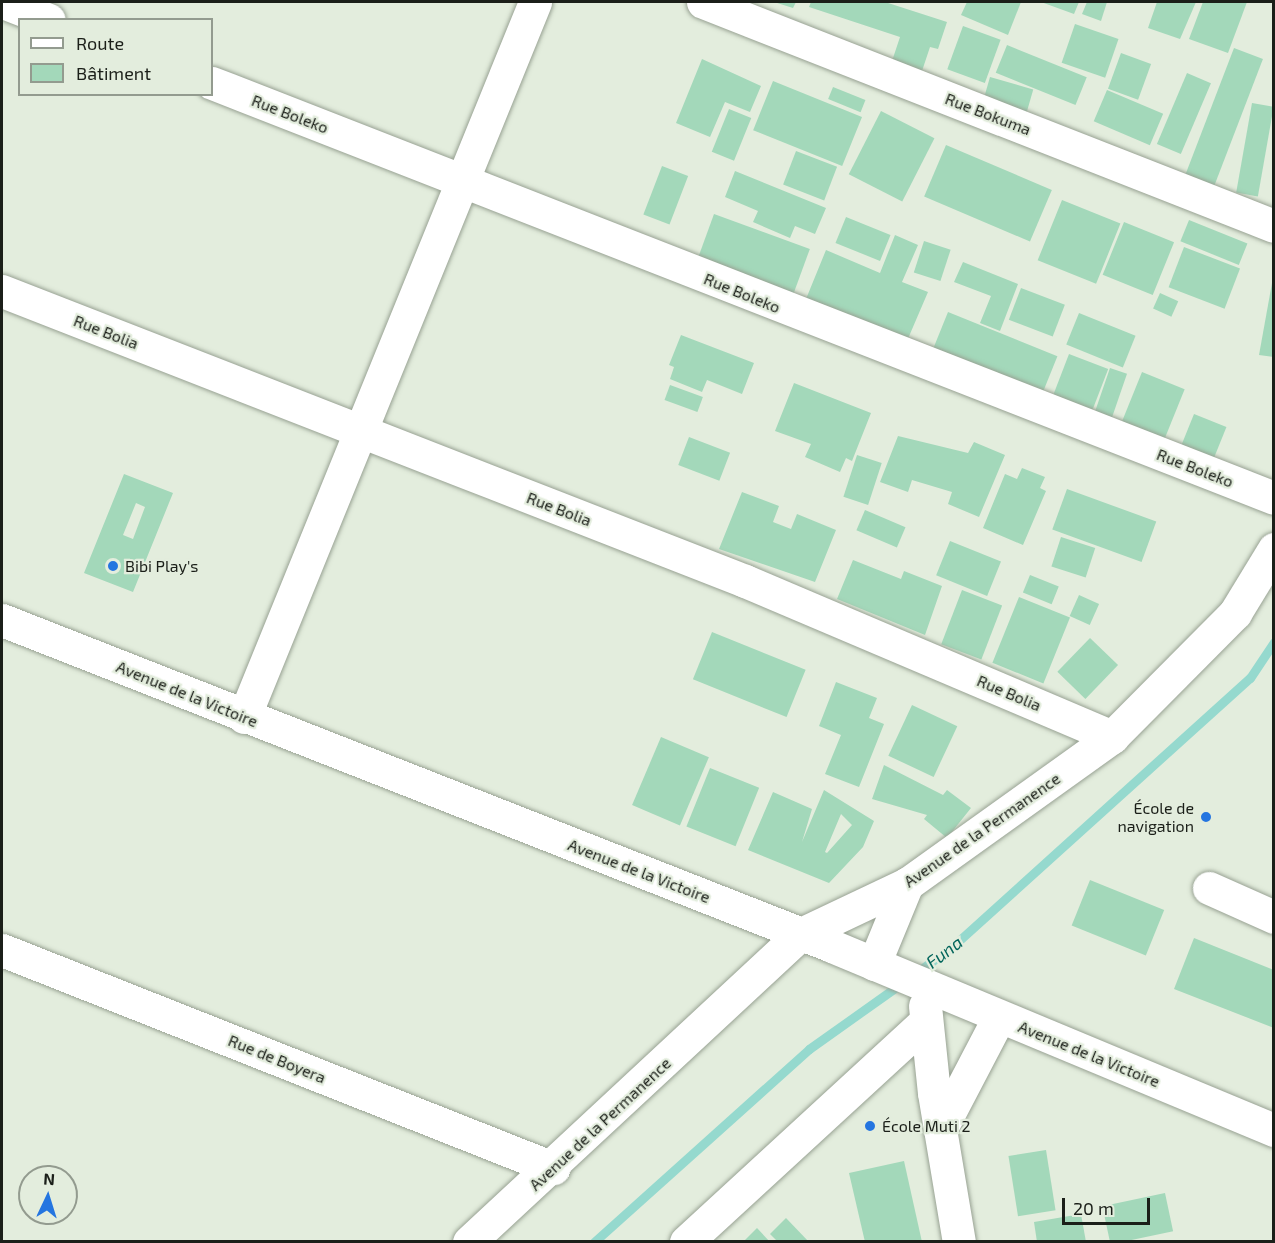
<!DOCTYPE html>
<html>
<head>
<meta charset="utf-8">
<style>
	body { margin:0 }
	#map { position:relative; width:1275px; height:1243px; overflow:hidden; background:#e3eddd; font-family:"Exo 2",sans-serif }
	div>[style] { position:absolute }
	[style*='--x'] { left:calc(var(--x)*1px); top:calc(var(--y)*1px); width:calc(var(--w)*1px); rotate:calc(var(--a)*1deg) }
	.stream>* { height:9px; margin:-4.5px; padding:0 4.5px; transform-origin:4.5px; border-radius:4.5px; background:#95d9ce }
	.building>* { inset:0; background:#a3d8ba; transform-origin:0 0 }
	.roads { filter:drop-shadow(0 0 2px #98a293) drop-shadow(0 0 2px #98a293) }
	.minor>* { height:33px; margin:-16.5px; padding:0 16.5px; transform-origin:16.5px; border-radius:16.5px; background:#fff }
	.major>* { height:33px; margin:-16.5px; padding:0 16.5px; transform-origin:16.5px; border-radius:16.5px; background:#fff }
	.dots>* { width:16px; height:16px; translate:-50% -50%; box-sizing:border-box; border:3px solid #e3eddd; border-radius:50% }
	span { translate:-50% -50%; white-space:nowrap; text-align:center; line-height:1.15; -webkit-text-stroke:4.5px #e3eddd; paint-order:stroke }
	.street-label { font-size:16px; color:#1b1f19 }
	.poi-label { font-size:16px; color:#1b1f19 }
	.left { translate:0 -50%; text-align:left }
	.right { translate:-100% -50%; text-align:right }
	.water-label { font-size:18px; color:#02655b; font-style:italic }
	.frame { position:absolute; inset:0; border:3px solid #1b1f19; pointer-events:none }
	.legend { position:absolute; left:18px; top:18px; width:195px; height:78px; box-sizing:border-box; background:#e3eddd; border:2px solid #939b8f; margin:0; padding:8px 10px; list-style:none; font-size:18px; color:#1b1f19 }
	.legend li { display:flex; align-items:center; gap:12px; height:30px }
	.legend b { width:30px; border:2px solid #939b8f }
	.north { position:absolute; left:18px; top:1165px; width:60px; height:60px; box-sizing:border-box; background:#e3eddd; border:2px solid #939b8f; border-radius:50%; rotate:4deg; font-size:16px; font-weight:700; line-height:24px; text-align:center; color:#1b1f19 }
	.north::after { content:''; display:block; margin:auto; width:21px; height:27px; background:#2475e0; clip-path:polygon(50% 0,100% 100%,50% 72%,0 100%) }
	.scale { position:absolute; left:1062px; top:1198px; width:88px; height:27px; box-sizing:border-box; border:3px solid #1b1f19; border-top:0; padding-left:8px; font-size:18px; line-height:21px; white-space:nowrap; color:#1b1f19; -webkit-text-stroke:4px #e3eddd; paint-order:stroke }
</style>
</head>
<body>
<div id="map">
	<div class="stream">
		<i style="--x:916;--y:973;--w:46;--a:-36.1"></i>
		<i style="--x:953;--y:946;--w:400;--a:-42.1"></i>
		<i style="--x:1250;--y:678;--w:43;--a:-56.3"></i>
		<i style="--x:594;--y:1242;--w:289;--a:-41.9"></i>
		<i style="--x:809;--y:1049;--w:114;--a:-35.4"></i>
	</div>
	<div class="building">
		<i style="clip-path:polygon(774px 2px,796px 2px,793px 8px)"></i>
		<i style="clip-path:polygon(811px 2px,885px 2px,947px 22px,938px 49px,930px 47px,922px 71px,892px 61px,900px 37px,809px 7px)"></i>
		<i style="clip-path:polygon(967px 2px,1021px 2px,1008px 35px,961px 15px)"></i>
		<i style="clip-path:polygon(1041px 2px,1079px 2px,1074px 14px)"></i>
		<i style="clip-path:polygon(1087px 2px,1107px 2px,1101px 21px,1082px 14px)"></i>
		<i style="clip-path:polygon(1157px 2px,1196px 2px,1180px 39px,1148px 28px)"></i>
		<i style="clip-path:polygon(1203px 2px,1247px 2px,1228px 53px,1189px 39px)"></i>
		<i style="left:1075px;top:24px;width:46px;height:41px;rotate:19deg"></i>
		<i style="left:963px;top:26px;width:40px;height:46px;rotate:20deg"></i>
		<i style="left:1007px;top:45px;width:86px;height:30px;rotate:22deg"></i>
		<i style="left:1234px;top:48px;width:31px;height:136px;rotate:21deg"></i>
		<i style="left:1121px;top:53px;width:32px;height:38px;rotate:20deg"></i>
		<i style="clip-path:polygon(702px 59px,761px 86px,750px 112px,725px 102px,710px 137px,676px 123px)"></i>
		<i style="left:1187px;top:73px;width:26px;height:77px;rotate:23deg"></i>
		<i style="left:990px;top:77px;width:45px;height:24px;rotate:16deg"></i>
		<i style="left:773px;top:81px;width:96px;height:53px;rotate:22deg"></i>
		<i style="left:833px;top:87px;width:35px;height:13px;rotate:22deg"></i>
		<i style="left:1107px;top:90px;width:61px;height:34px;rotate:23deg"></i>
		<i style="left:1252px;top:103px;width:22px;height:91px;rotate:10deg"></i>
		<i style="left:729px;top:109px;width:24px;height:46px;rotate:22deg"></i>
		<i style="left:881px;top:111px;width:60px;height:71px;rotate:27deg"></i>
		<i style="left:946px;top:145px;width:115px;height:56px;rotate:23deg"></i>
		<i style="left:796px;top:151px;width:44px;height:36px;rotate:21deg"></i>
		<i style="left:662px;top:166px;width:28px;height:52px;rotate:21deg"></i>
		<i style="clip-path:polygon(735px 171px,826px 208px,815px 234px,795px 226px,790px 238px,753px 222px,758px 211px,725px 197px)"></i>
		<i style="left:1062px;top:200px;width:63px;height:65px;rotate:22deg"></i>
		<i style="left:714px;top:214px;width:102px;height:51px;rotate:20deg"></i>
		<i style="left:846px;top:217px;width:48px;height:28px;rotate:22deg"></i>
		<i style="left:1189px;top:220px;width:63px;height:23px;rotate:22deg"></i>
		<i style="left:1124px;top:222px;width:54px;height:57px;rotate:22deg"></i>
		<i style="clip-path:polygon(895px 235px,918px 245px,902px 282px,928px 292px,907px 341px,806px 299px,826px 250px,880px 273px)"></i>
		<i style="left:924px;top:241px;width:28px;height:33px;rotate:18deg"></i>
		<i style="left:1184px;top:247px;width:60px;height:43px;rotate:21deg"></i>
		<i style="clip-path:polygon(963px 262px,1018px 284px,1000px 331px,980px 323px,991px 296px,954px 282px)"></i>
		<i style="clip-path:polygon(1274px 272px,1274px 357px,1259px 355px)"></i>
		<i style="left:1021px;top:288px;width:47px;height:34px;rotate:21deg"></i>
		<i style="left:1160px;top:293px;width:20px;height:17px;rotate:24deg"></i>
		<i style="left:948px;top:312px;width:118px;height:41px;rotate:22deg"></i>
		<i style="left:1079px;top:313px;width:61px;height:34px;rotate:22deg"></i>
		<i style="clip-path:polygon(681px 335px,754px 363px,742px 394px,707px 380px,702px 392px,670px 379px,674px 367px,669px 365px)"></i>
		<i style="left:1069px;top:354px;width:42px;height:48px;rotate:21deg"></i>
		<i style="left:1110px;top:368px;width:18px;height:55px;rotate:19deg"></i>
		<i style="left:1142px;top:372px;width:46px;height:58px;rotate:22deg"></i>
		<i style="clip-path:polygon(794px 383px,871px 413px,852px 461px,846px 458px,840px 472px,805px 457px,811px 444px,775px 431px)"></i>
		<i style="left:670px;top:385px;width:35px;height:16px;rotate:20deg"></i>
		<i style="left:1194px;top:414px;width:35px;height:38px;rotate:22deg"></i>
		<i style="clip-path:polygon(898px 436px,968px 453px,974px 442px,1005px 455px,979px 517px,948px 504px,952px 492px,912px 480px,908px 492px,880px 482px)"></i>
		<i style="left:689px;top:437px;width:44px;height:30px;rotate:21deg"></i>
		<i style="left:857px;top:455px;width:26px;height:44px;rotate:18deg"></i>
		<i style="clip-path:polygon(1022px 468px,1045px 477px,1040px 488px,1046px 491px,1023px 545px,983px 528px,1005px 474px,1017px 479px)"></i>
		<i style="clip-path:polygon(evenodd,124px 474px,173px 493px,133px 592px,84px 573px,124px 474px,136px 503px,145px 507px,133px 539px,123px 535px,136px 503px)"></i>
		<i style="left:1067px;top:489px;width:95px;height:43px;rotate:20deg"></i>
		<i style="clip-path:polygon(742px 492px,779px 506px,773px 522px,791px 529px,797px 514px,836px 530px,815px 582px,719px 549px)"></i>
		<i style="left:865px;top:510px;width:44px;height:22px;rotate:23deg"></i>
		<i style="left:1061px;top:537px;width:36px;height:31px;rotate:18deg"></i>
		<i style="left:950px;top:541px;width:55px;height:37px;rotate:22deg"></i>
		<i style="clip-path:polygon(853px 560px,901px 579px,904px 571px,942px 586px,925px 635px,837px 599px)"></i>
		<i style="left:1030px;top:575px;width:31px;height:19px;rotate:22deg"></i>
		<i style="left:962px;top:590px;width:43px;height:58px;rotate:21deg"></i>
		<i style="left:1079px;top:595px;width:22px;height:23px;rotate:24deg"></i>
		<i style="left:1019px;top:597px;width:55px;height:71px;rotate:22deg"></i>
		<i style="left:712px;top:632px;width:101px;height:51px;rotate:22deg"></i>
		<i style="left:1090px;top:638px;width:39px;height:47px;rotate:44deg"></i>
		<i style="clip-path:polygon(836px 682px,877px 698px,869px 718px,884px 724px,859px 787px,825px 774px,841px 735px,819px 726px)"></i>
		<i style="left:912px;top:705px;width:50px;height:56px;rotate:25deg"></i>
		<i style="left:661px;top:737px;width:52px;height:74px;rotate:23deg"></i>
		<i style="clip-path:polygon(884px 765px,943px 795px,947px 790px,971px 808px,947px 838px,924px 819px,927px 815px,872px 799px)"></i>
		<i style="left:710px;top:768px;width:53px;height:63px;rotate:22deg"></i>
		<i style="clip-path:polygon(evenodd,824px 790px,874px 821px,863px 847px,829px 883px,748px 850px,773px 792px,812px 809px,802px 842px,824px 790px,841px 814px,852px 825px,827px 853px,825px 852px,841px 814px)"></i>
		<i style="left:1090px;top:880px;width:80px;height:49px;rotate:22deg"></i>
		<i style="clip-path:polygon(1194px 938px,1274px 970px,1274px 1028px,1174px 989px)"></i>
		<i style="left:1046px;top:1150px;width:61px;height:38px;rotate:81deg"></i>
		<i style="clip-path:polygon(904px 1161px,922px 1242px,865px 1242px,849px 1173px)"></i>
		<i style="left:1165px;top:1193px;width:39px;height:64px;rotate:78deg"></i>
		<i style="clip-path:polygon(1081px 1214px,1086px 1242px,1037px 1242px,1034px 1222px)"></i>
		<i style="clip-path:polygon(786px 1218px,809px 1242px,778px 1242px,770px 1234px)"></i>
		<i style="clip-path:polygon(757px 1228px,770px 1242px,743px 1242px)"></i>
	</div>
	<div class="roads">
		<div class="minor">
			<i style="--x:3;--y:2;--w:49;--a:21.4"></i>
			<i style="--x:703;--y:2;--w:613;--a:21.42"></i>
			<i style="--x:212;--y:83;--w:1140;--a:21.34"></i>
			<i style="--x:2;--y:291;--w:798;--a:21.32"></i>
			<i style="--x:745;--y:581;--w:399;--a:23"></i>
			<i style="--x:244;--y:717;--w:772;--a:-67.85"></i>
			<i style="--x:1209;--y:888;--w:71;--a:24"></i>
			<i style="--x:2;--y:950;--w:593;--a:21.59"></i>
			<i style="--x:874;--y:964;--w:87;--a:-67.6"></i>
			<i style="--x:925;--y:1006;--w:87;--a:84.1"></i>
			<i style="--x:934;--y:1093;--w:151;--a:80.5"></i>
			<i style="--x:940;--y:1130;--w:127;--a:-62.4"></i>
			<i style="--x:469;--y:1242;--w:453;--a:-42.9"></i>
			<i style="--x:801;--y:934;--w:117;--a:-25.3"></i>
			<i style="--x:907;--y:884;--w:252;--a:-35.6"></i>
			<i style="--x:1112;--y:737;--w:175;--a:-45.2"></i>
			<i style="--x:1235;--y:613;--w:75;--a:-58.6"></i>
			<i style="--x:686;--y:1242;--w:325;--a:-42.6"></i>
		</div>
		<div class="major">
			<i style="--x:2;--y:620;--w:892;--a:21.44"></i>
			<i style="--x:832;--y:946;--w:479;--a:22.6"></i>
		</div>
	</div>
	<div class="dots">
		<i style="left:113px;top:566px;background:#2475e0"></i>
		<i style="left:1206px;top:817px;background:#2475e0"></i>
		<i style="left:870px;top:1126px;background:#2475e0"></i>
	</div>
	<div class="street-label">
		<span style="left:290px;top:114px;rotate:21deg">Rue Boleko</span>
		<span style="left:988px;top:114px;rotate:21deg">Rue Bokuma</span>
		<span style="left:742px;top:293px;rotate:22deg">Rue Boleko</span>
		<span style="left:106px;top:332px;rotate:21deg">Rue Bolia</span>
		<span style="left:1195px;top:468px;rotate:21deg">Rue Boleko</span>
		<span style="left:559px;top:509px;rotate:21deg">Rue Bolia</span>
		<span style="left:1009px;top:693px;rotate:23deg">Rue Bolia</span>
		<span style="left:187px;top:694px;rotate:22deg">Avenue de la Victoire</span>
		<span style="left:982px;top:830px;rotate:-35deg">Avenue de la Permanence</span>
		<span style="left:639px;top:871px;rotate:21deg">Avenue de la Victoire</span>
		<span style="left:1089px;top:1054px;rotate:22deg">Avenue de la Victoire</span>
		<span style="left:277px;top:1059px;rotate:22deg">Rue de Boyera</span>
		<span style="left:600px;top:1124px;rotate:-43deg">Avenue de la Permanence</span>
	</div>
	<div class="poi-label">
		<span class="left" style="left:125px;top:566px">Bibi Play's</span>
		<span class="right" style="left:1194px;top:817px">École de<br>navigation</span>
		<span class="left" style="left:882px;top:1126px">École Muti 2</span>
	</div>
	<div class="water-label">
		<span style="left:944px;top:952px;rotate:-37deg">Funa</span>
	</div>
	<div class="frame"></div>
	<ul class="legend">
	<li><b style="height:8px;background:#fff"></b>Route</li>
	<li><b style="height:16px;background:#a3d8ba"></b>Bâtiment</li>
	</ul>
	<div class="north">N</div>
	<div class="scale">20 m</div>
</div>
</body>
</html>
